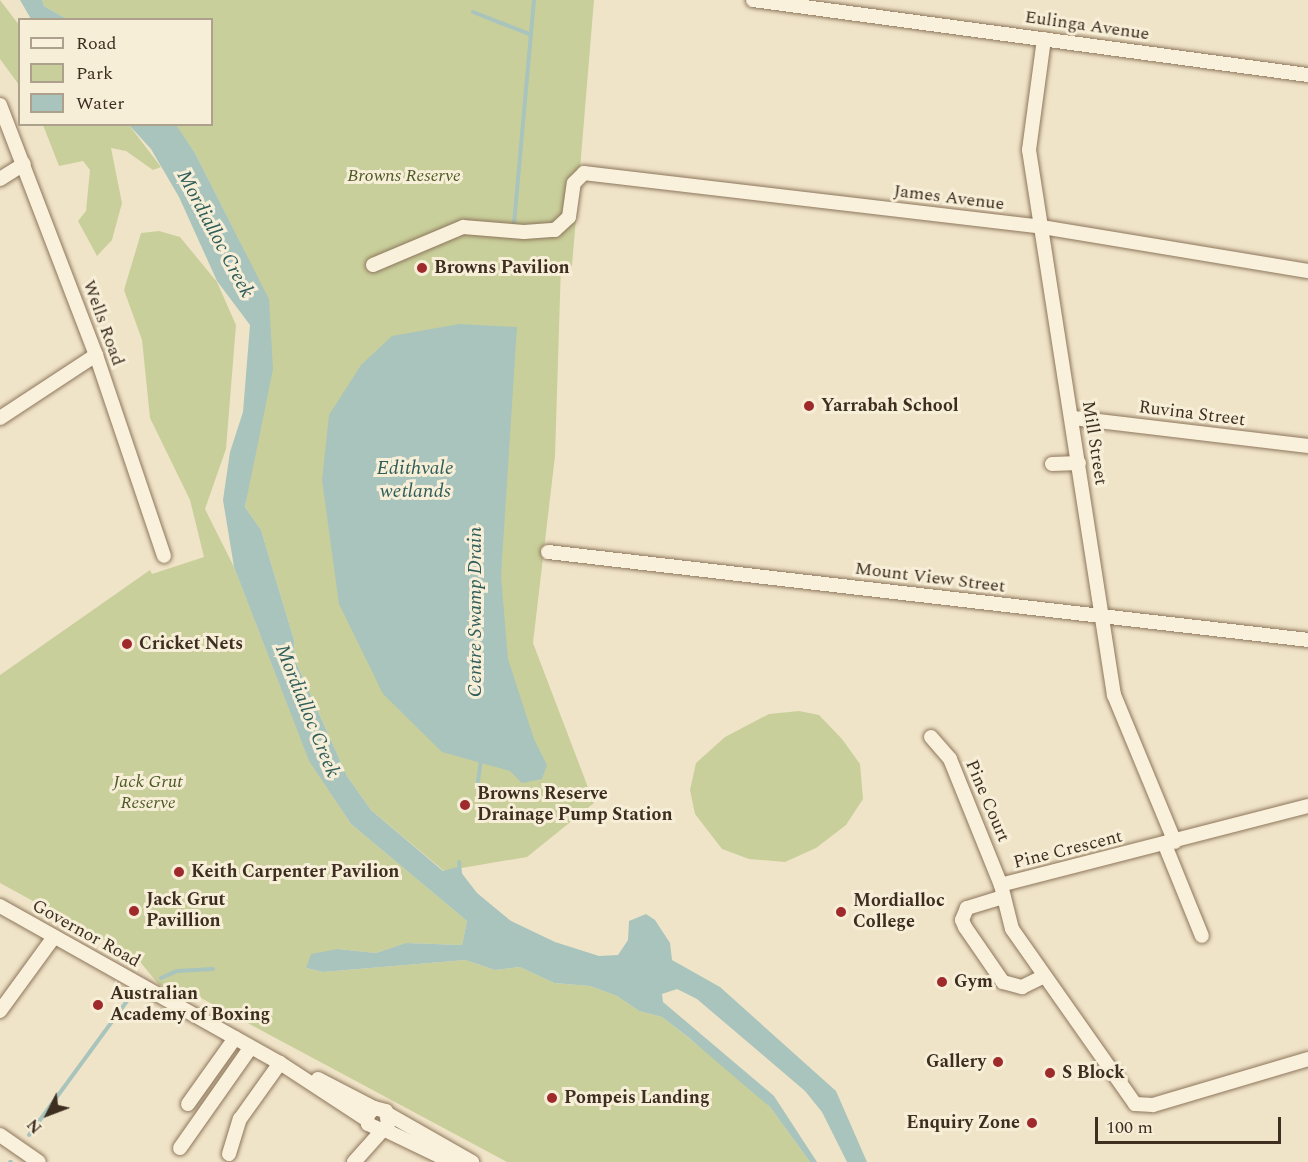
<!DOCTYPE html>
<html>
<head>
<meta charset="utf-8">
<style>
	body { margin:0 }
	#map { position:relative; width:1308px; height:1162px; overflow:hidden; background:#f0e4c8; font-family:Spectral,serif }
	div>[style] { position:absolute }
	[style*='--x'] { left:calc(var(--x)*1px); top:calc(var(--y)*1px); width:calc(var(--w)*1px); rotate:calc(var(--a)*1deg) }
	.green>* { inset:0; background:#c9cf9b }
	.water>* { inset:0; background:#a9c4bc }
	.stream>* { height:4px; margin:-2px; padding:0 2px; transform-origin:2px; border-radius:2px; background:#a9c4bc }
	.roads { filter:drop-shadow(0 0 2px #8d765c) drop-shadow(0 0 2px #8d765c) }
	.minor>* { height:14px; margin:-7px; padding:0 7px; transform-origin:7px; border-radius:7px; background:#faf1dc }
	.dots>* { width:16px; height:16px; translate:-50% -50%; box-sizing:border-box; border:3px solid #f7eed8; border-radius:50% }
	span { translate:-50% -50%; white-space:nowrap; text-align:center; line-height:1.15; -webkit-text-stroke:6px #f7eed8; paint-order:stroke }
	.street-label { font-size:18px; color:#3d2e20 }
	.park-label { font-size:18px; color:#4d5a26; font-style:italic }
	.poi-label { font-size:18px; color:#3d2e20; font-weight:700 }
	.left { translate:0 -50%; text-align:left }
	.right { translate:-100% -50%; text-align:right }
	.water-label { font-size:20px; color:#2f5d5a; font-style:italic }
	.legend { position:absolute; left:18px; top:18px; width:195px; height:108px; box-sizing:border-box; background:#f7eed8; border:2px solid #ada18e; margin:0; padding:8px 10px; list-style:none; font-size:18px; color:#3d2e20 }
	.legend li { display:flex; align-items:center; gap:12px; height:30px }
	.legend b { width:30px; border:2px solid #ada18e }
	.north { position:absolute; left:18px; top:1084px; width:60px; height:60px; -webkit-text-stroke:4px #f7eed8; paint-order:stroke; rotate:228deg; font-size:16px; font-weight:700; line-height:24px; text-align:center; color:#3d2e20 }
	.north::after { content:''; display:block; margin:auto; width:21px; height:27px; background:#3d2e20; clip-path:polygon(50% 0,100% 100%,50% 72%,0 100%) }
	.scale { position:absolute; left:1095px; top:1117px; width:186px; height:27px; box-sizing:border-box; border:3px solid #3d2e20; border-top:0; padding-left:8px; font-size:18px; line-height:21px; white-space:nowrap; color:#3d2e20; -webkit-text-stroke:4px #f7eed8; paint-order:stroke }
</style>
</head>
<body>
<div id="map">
	<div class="green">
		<i style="clip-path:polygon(0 0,19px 25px,19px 85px,0 59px)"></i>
		<i style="clip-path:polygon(42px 0,594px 0,572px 266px,561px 265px,555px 456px,533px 643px,594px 803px,527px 857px,444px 871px,371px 810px,347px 776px,295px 660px,294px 640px,261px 530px,245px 507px,258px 435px,247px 256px,195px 153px,175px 125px,212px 124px,212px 20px,67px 19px,44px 6px)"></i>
		<i style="clip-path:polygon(43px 125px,129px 125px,161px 167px,153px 170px,126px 151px,111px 148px,122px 203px,112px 240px,97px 256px,78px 221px,86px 211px,90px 170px,83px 161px,59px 166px)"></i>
		<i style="clip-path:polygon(159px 231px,180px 237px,217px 282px,236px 325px,226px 449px,205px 509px,234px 567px,309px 760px,351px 824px,467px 921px,462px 945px,407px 943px,376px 953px,338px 949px,306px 968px,323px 972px,465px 960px,495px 970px,520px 967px,554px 983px,590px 986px,617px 996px,639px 1011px,662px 1017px,739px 1078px,770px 1107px,810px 1162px,507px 1162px,186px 990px,159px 985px,137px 958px,0 883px,0 675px,150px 570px,152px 574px,204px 557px,190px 500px,150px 418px,142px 340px,124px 290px,141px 233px)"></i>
		<i style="clip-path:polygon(799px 711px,819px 715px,842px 739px,860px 764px,863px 799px,846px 825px,816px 848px,785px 862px,749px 859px,722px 849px,695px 814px,690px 790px,696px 763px,725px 737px,769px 714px)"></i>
	</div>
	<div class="water">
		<i style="clip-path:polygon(20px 0,42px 0,44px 6px,67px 19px,31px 19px)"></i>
		<i style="clip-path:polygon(129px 125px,176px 125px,195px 153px,269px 299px,273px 369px,245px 507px,261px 530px,294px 640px,295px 660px,347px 776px,371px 810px,443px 871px,457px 867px,477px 893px,511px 921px,555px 942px,599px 956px,618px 955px,628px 940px,629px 921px,646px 914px,655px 920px,670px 943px,672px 960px,720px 987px,836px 1091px,867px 1162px,847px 1162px,822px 1112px,805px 1091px,697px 999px,677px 989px,662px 994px,663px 1002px,774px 1096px,817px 1162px,810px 1162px,770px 1107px,689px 1038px,662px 1017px,639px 1011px,617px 996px,590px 986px,554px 983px,520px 967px,495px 970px,465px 960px,323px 972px,306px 968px,311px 954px,338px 949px,376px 953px,406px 943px,462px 945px,467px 921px,351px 824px,309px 761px,234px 567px,223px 500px,230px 452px,243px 412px,250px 325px,217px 281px,179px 197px,151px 149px)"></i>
		<i style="clip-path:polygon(459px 324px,517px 327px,501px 576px,508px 659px,534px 739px,547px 765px,542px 779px,522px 783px,510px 771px,442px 752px,383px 694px,339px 604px,322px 480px,329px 415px,361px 365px,392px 336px)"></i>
	</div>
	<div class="stream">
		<i style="--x:473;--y:12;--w:60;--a:21.4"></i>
		<i style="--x:514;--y:224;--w:225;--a:-84.9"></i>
		<i style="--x:477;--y:788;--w:29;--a:-82"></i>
		<i style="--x:459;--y:862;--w:11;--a:85"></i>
		<i style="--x:161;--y:978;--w:17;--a:-24"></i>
		<i style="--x:177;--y:971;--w:36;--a:-3"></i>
		<i style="--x:29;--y:1135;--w:166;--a:-53.8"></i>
		<i style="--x:10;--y:1162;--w:1;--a:0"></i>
	</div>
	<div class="roads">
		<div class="minor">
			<i style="--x:753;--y:0;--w:560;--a:7.7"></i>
			<i style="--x:1044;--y:39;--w:112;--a:97.7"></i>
			<i style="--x:1029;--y:150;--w:552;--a:81.14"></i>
			<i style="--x:1114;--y:695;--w:159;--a:67.5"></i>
			<i style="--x:0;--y:105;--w:268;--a:69"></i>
			<i style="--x:96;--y:355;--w:212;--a:71.3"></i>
			<i style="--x:0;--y:179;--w:28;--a:-32"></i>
			<i style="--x:373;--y:265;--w:98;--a:-22.9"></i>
			<i style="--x:463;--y:227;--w:61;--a:4.7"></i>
			<i style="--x:524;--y:232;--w:31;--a:-4"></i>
			<i style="--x:555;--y:230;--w:19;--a:-43"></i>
			<i style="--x:569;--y:217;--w:34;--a:-82"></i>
			<i style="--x:574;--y:183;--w:14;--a:-45"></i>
			<i style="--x:584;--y:173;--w:461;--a:6.7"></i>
			<i style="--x:1042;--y:227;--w:270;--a:9.4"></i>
			<i style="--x:0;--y:418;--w:115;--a:-33.3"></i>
			<i style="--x:1073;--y:418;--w:237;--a:6.8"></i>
			<i style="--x:1052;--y:464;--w:27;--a:-2"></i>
			<i style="--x:548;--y:552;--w:765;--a:6.6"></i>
			<i style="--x:931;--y:737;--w:29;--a:49"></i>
			<i style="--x:950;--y:759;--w:136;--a:68"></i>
			<i style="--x:1308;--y:806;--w:317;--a:165.6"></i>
			<i style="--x:1001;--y:885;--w:45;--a:76"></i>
			<i style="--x:1012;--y:929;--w:214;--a:54.9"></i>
			<i style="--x:1135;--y:1104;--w:18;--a:3"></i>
			<i style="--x:1153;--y:1105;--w:162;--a:-16.5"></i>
			<i style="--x:1165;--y:845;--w:98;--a:67.9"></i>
			<i style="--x:1003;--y:897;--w:38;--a:163"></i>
			<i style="--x:967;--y:908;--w:13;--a:113"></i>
			<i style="--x:962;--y:920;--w:8;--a:67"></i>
			<i style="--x:965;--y:927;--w:67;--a:55.4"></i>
			<i style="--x:1003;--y:982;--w:20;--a:15"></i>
			<i style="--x:1022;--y:987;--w:25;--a:-26"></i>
			<i style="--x:0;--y:906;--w:321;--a:29.3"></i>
			<i style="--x:280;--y:1063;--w:104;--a:33.2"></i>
			<i style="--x:0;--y:1011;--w:92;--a:-53.9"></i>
			<i style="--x:318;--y:1079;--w:63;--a:27.4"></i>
			<i style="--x:188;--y:1104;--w:81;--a:-54.5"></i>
			<i style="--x:388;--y:1114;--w:97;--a:29.7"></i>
			<i style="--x:383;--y:1129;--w:76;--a:25.6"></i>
			<i style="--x:0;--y:1135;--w:47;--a:34.7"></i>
			<i style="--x:180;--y:1148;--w:123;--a:-54.9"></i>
			<i style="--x:229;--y:1154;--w:37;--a:-73"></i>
			<i style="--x:240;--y:1119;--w:69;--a:-54.5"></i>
			<i style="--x:354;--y:1162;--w:51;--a:-48.2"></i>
			<i style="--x:388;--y:1124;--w:13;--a:-99"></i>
			<i style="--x:386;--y:1111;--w:12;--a:-166"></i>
			<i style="--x:374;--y:1108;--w:11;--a:131"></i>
			<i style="--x:367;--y:1116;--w:8;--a:83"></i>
			<i style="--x:368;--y:1124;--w:14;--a:25"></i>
		</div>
	</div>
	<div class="dots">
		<i style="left:422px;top:268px;background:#9e2a2b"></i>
		<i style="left:809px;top:406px;background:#9e2a2b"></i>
		<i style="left:127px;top:644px;background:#9e2a2b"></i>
		<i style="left:465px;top:805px;background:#9e2a2b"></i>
		<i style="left:179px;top:872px;background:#9e2a2b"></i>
		<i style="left:134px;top:911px;background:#9e2a2b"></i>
		<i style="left:841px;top:912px;background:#9e2a2b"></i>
		<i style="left:942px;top:982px;background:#9e2a2b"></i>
		<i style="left:98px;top:1005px;background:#9e2a2b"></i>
		<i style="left:998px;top:1062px;background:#9e2a2b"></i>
		<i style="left:1050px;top:1073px;background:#9e2a2b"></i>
		<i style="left:552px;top:1098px;background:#9e2a2b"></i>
		<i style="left:1032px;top:1123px;background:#9e2a2b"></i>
	</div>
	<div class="street-label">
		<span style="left:1087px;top:26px;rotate:8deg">Eulinga Avenue</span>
		<span style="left:949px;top:198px;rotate:7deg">James Avenue</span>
		<span style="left:103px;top:323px;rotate:70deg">Wells Road</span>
		<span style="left:1192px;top:414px;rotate:7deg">Ruvina Street</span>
		<span style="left:1094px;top:443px;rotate:81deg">Mill Street</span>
		<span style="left:930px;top:578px;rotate:7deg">Mount View Street</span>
		<span style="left:987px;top:801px;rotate:67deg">Pine Court</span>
		<span style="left:1068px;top:850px;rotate:-14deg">Pine Crescent</span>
		<span style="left:86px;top:934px;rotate:29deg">Governor Road</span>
	</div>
	<div class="park-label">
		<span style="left:404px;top:176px">Browns Reserve</span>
		<span style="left:148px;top:793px">Jack Grut<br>Reserve</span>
	</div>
	<div class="poi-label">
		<span class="left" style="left:434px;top:268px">Browns Pavilion</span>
		<span class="left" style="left:821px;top:406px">Yarrabah School</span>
		<span class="left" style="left:139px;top:644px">Cricket Nets</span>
		<span class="left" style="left:477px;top:805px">Browns Reserve<br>Drainage Pump Station</span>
		<span class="left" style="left:191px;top:872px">Keith Carpenter Pavilion</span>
		<span class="left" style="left:146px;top:911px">Jack Grut<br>Pavillion</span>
		<span class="left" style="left:853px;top:912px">Mordialloc<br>College</span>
		<span class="left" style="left:954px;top:982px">Gym</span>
		<span class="left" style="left:110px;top:1005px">Australian<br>Academy of Boxing</span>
		<span class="right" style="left:986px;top:1062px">Gallery</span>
		<span class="left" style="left:1062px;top:1073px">S Block</span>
		<span class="left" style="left:564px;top:1098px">Pompeis Landing</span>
		<span class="right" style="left:1020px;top:1123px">Enquiry Zone</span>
	</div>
	<div class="water-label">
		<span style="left:215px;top:234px;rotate:62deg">Mordialloc Creek</span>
		<span style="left:415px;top:480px">Edithvale<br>wetlands</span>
		<span style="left:475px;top:612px;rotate:-90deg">Centre Swamp Drain</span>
		<span style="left:307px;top:711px;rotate:68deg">Mordialloc Creek</span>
	</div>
	<ul class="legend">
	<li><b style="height:8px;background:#faf1dc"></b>Road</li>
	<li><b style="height:16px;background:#c9cf9b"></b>Park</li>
	<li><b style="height:16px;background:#a9c4bc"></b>Water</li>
	</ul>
	<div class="north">N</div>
	<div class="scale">100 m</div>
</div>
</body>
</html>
